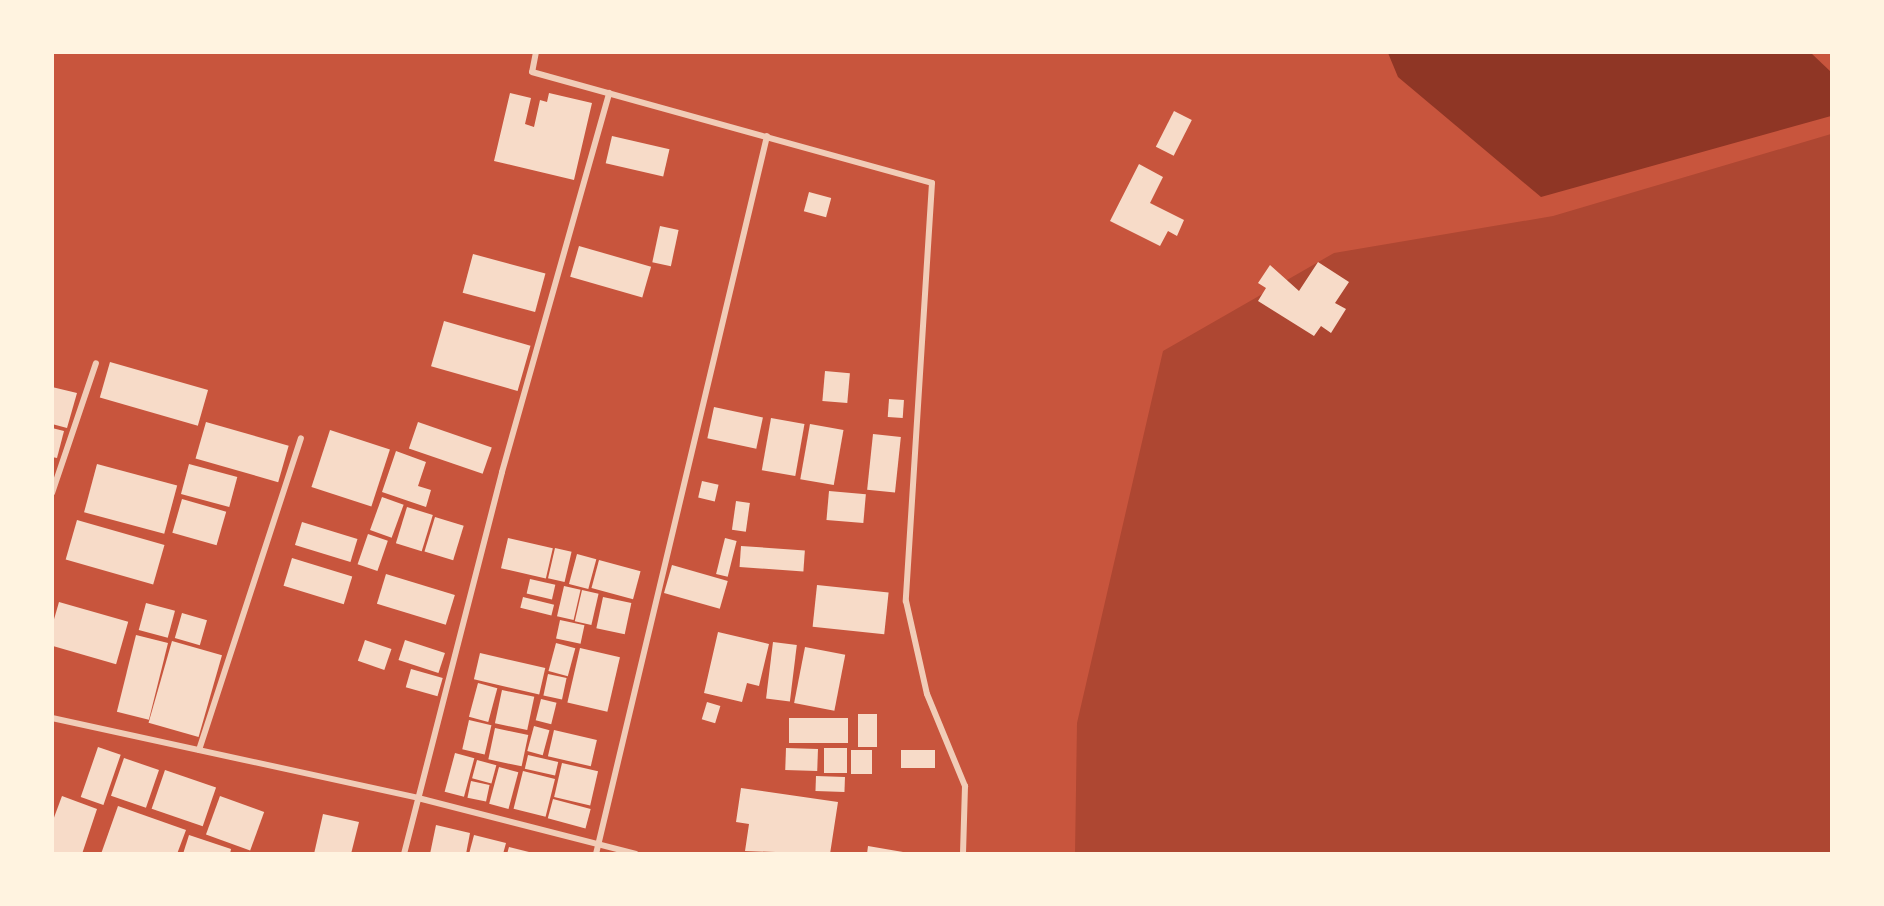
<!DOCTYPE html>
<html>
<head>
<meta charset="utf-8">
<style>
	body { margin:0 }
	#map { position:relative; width:1884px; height:906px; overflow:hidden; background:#c8553d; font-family:Rubik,sans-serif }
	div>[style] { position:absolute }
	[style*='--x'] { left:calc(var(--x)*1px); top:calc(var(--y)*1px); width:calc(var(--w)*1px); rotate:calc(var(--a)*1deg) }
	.green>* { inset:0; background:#ae4732 }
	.water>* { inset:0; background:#8f3625 }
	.building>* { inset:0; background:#f7dbc8; transform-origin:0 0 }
	.minor>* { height:6px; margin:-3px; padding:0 3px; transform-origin:3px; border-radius:3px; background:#f1ccb7 }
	span { translate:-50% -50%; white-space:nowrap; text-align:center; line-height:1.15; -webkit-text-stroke:6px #fff3e0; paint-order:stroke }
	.frame { position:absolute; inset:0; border:54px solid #fff3e0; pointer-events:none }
</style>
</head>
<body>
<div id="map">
	<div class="green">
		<i style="clip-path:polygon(1831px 134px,1831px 853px,1075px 854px,1077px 723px,1163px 351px,1334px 253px,1553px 216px)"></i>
	</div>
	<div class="water">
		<i style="clip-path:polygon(1388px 53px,1811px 53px,1831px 72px,1831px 116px,1541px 197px,1398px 77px)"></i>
	</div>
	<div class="building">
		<i style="clip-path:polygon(510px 93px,531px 98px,525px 124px,534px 127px,540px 100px,547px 102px,549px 93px,592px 103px,574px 180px,494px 161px)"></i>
		<i style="left:1174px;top:111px;width:20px;height:40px;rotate:27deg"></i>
		<i style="left:612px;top:136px;width:59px;height:28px;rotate:13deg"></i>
		<i style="clip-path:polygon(1139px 164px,1163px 177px,1150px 203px,1184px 220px,1177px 236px,1168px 231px,1160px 246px,1110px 221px)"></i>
		<i style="left:809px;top:192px;width:23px;height:20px;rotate:15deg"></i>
		<i style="left:660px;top:226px;width:19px;height:37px;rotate:12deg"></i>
		<i style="left:579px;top:246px;width:75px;height:32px;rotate:16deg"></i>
		<i style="left:473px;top:254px;width:75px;height:40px;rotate:15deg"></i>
		<i style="clip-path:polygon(1318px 262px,1349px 282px,1335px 303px,1346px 309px,1331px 333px,1321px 326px,1314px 336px,1258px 301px,1266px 288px,1258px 283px,1270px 265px,1299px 291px)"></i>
		<i style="left:444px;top:321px;width:90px;height:47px;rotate:16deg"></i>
		<i style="left:110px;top:362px;width:102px;height:37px;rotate:16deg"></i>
		<i style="left:825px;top:371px;width:25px;height:30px;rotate:5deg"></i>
		<i style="clip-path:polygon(52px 387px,77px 393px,67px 428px,52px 424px)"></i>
		<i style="left:889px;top:399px;width:15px;height:18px;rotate:4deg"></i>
		<i style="left:714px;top:407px;width:50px;height:32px;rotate:12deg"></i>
		<i style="left:771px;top:418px;width:34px;height:53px;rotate:10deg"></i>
		<i style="left:206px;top:422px;width:86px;height:38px;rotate:16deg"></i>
		<i style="left:418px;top:422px;width:78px;height:28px;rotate:19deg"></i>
		<i style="left:810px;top:424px;width:34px;height:56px;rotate:10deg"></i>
		<i style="clip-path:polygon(52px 428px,64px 431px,57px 458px,52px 457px)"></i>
		<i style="left:330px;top:430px;width:63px;height:60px;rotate:18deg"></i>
		<i style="left:873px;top:434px;width:28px;height:56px;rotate:6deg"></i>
		<i style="clip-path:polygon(396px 451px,426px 462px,418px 486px,431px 490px,426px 507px,382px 492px)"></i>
		<i style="left:97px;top:464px;width:83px;height:50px;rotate:15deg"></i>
		<i style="left:189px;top:464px;width:50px;height:31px;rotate:15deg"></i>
		<i style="left:702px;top:481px;width:17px;height:17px;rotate:13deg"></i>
		<i style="left:829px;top:491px;width:37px;height:29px;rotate:5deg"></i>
		<i style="left:382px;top:497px;width:23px;height:35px;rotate:20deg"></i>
		<i style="left:182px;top:499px;width:46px;height:35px;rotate:16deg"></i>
		<i style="left:736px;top:501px;width:14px;height:29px;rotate:8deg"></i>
		<i style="left:407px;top:507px;width:27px;height:38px;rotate:17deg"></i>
		<i style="left:435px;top:517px;width:30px;height:36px;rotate:17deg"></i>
		<i style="left:77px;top:520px;width:91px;height:41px;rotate:16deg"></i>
		<i style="left:302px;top:522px;width:58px;height:24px;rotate:17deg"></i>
		<i style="left:368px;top:534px;width:21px;height:32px;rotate:19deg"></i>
		<i style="left:508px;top:538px;width:46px;height:31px;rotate:13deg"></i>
		<i style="left:725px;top:538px;width:12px;height:37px;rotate:14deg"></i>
		<i style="left:741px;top:546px;width:64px;height:21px;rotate:4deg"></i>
		<i style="left:555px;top:548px;width:17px;height:31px;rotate:13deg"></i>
		<i style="left:577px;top:554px;width:20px;height:31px;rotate:15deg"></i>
		<i style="left:292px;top:558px;width:63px;height:29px;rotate:17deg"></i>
		<i style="left:599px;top:560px;width:43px;height:29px;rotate:15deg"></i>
		<i style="left:672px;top:565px;width:58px;height:29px;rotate:16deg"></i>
		<i style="left:386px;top:574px;width:72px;height:31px;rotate:17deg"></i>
		<i style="left:530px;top:579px;width:26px;height:15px;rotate:13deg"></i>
		<i style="left:817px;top:585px;width:72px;height:42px;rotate:6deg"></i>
		<i style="left:564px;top:586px;width:17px;height:31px;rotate:13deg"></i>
		<i style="left:582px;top:590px;width:17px;height:32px;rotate:13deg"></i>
		<i style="left:523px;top:597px;width:32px;height:11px;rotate:14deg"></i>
		<i style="left:603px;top:597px;width:29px;height:32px;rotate:12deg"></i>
		<i style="left:59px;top:602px;width:72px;height:44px;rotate:16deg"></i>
		<i style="left:146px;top:603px;width:30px;height:28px;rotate:15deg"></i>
		<i style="left:182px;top:613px;width:26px;height:26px;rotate:16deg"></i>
		<i style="left:560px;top:620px;width:25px;height:19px;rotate:12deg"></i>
		<i style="clip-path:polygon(718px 632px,769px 644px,759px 686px,747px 683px,742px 702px,704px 693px)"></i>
		<i style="left:136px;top:635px;width:33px;height:79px;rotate:14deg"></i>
		<i style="left:365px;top:640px;width:28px;height:22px;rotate:19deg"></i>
		<i style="left:405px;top:640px;width:42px;height:21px;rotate:18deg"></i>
		<i style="left:172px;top:641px;width:52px;height:85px;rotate:16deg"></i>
		<i style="left:773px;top:642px;width:24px;height:57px;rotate:7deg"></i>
		<i style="left:556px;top:643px;width:20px;height:29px;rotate:15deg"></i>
		<i style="left:805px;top:647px;width:41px;height:57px;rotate:11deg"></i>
		<i style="left:580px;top:648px;width:41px;height:56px;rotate:13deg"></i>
		<i style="left:480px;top:653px;width:67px;height:27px;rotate:13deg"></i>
		<i style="left:411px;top:669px;width:33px;height:19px;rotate:16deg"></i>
		<i style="left:548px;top:674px;width:19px;height:22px;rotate:12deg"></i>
		<i style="left:478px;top:683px;width:20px;height:35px;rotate:15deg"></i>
		<i style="left:502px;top:690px;width:33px;height:34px;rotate:12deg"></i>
		<i style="left:541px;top:699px;width:16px;height:22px;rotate:14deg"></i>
		<i style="left:707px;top:702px;width:14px;height:18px;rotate:17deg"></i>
		<i style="left:858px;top:714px;width:19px;height:33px"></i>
		<i style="left:789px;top:718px;width:59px;height:25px"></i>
		<i style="left:469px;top:720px;width:23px;height:30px;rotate:13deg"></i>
		<i style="left:534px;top:726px;width:16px;height:26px;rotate:15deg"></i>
		<i style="left:495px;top:728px;width:34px;height:32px;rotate:12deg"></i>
		<i style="left:554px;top:730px;width:44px;height:27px;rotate:13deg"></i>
		<i style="left:98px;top:747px;width:24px;height:53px;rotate:19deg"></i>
		<i style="left:786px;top:748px;width:32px;height:22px;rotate:2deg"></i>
		<i style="left:824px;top:748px;width:23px;height:25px"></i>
		<i style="left:851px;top:750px;width:21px;height:24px"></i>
		<i style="left:901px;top:750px;width:34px;height:18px"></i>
		<i style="left:455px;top:753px;width:20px;height:40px;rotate:15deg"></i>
		<i style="left:528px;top:755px;width:31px;height:14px;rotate:13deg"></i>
		<i style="left:124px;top:758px;width:37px;height:40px;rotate:19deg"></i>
		<i style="left:477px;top:760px;width:20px;height:19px;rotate:15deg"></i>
		<i style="left:562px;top:763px;width:37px;height:35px;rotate:13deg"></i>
		<i style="left:499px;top:767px;width:20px;height:38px;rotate:15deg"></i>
		<i style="left:165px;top:770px;width:54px;height:41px;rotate:19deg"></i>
		<i style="left:523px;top:771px;width:33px;height:39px;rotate:14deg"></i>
		<i style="left:816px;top:776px;width:29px;height:15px;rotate:2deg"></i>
		<i style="left:471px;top:781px;width:19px;height:17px;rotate:12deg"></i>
		<i style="clip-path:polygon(741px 788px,838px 802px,830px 854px,745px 851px,749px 824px,736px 822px)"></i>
		<i style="clip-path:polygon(62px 796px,97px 809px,82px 854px,52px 854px,52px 823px)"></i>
		<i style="left:220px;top:796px;width:47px;height:41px;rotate:20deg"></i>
		<i style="left:553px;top:799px;width:39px;height:20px;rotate:15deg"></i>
		<i style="clip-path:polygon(118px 806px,186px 830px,177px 854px,101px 854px)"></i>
		<i style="clip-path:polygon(323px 814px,359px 822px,351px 854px,314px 854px)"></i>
		<i style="clip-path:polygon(436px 825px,470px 833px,466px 854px,430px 854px)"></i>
		<i style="clip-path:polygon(189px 835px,231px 849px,230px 854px,183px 854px)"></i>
		<i style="clip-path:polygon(474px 835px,506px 843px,503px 854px,469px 854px)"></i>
		<i style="clip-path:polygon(868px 846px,903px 852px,902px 854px,867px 854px)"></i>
		<i style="clip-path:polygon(509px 847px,533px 853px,533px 854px,507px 854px)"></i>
	</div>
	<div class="minor">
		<i style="--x:536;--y:52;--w:20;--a:101"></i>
		<i style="--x:532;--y:72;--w:415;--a:15.5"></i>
		<i style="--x:932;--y:183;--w:419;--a:93.6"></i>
		<i style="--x:906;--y:601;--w:95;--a:77.3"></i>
		<i style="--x:927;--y:694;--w:100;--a:67.6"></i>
		<i style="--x:965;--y:786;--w:68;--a:91.7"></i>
		<i style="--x:52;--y:493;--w:137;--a:-71.3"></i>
		<i style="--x:52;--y:718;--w:375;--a:12.3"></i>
		<i style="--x:418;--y:798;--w:225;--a:14.4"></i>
		<i style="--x:199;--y:750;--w:328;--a:-71.9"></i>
		<i style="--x:404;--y:854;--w:394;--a:-75.6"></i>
		<i style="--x:502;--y:472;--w:394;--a:-74.2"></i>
		<i style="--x:596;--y:854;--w:738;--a:-76.6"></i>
	</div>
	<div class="frame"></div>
</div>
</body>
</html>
